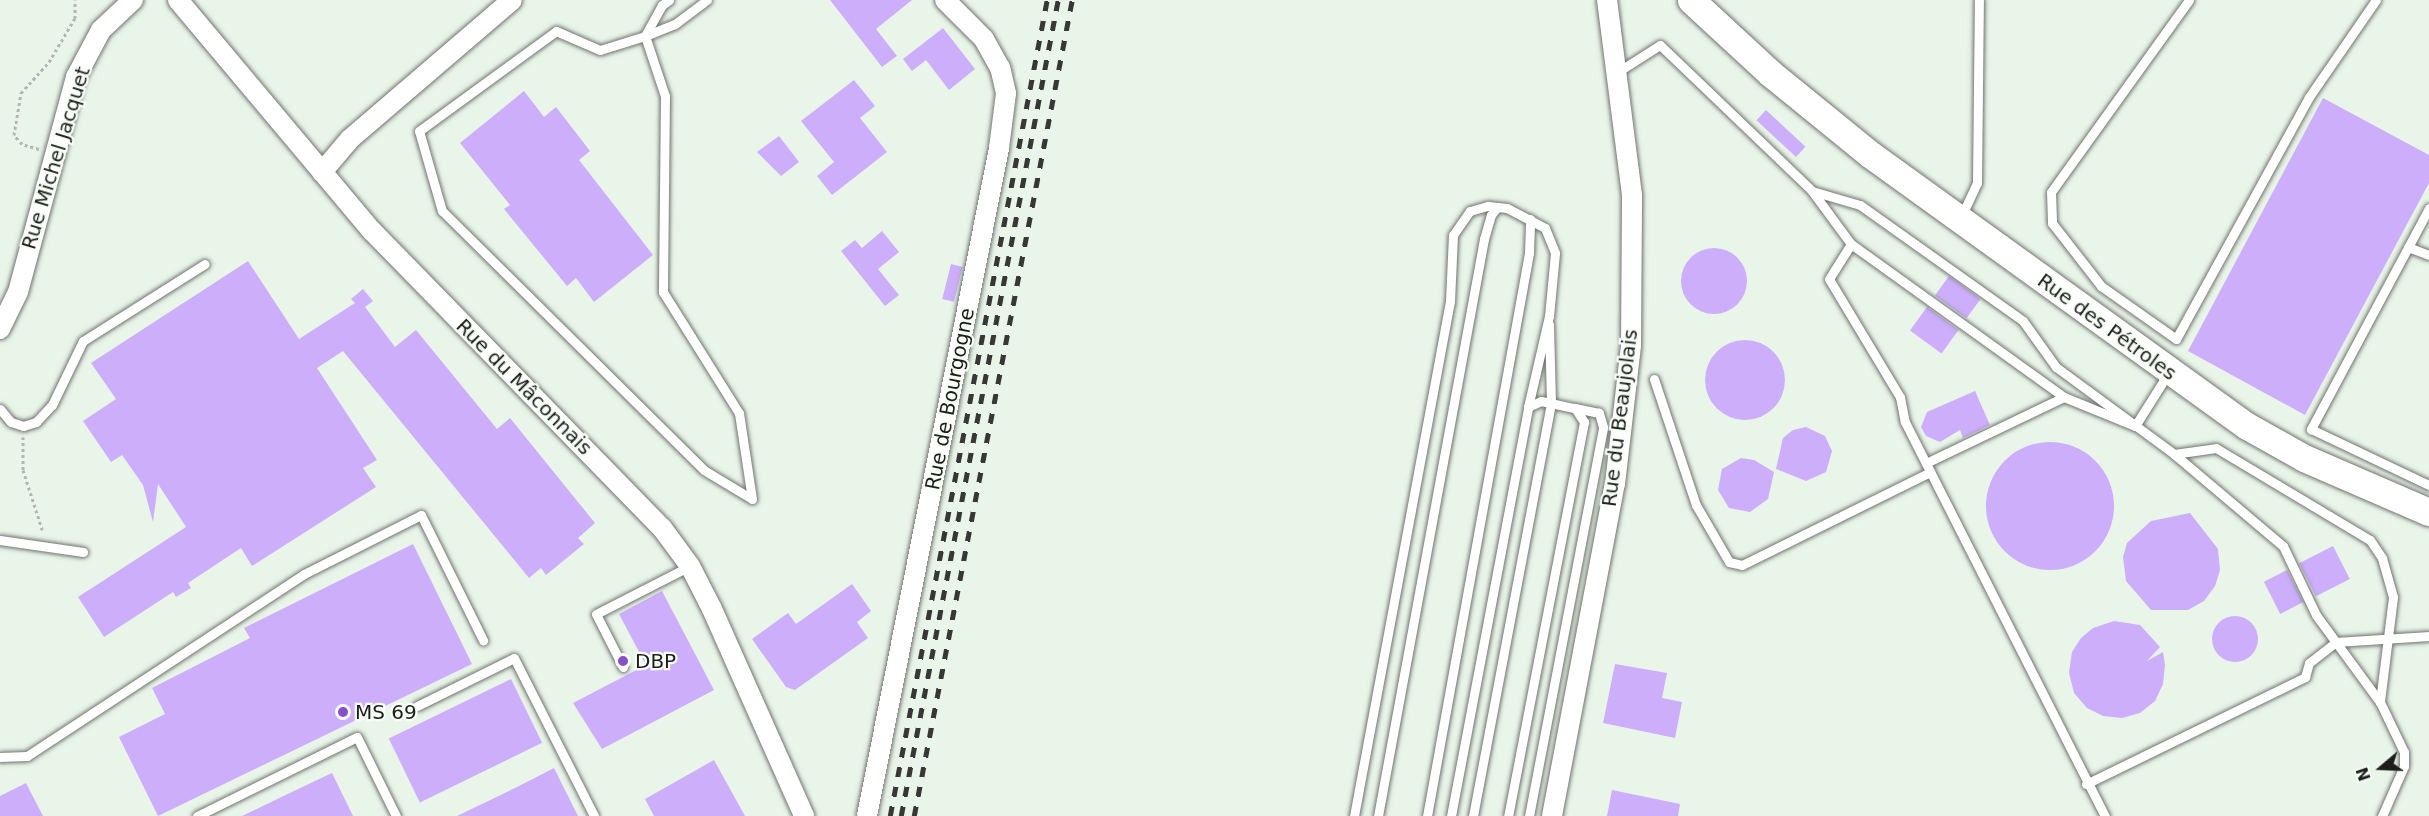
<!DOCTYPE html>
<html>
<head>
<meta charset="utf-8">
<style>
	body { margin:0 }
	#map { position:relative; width:2429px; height:816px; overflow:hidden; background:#f8fdf8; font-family:"DejaVu Sans",sans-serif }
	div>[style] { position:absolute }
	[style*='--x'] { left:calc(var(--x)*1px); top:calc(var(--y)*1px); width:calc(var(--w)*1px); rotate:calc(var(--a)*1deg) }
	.built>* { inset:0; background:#eaf5e9 }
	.building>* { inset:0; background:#ccaefb; transform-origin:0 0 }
	.round { border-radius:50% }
	.path>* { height:3px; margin-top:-1.5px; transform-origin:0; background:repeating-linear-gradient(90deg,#b2b6b2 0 3px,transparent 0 6px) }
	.roads { filter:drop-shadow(0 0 2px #6f746f) drop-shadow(0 0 2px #6f746f) }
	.lane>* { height:9px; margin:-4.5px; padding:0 4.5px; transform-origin:4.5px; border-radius:4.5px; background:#fff }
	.street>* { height:20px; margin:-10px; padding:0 10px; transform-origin:10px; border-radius:10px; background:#fff }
	.secondary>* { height:27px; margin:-13.5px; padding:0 13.5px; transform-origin:13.5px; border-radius:13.5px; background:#fff }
	.rail>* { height:4.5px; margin-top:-2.25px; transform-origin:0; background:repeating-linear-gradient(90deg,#373836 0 10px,transparent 0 20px) }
	.dots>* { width:16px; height:16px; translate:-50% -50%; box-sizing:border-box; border:3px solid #f8fdf8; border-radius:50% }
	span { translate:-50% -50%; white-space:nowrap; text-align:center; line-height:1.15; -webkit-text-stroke:4.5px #f8fdf8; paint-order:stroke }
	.street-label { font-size:20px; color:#1d1e1c }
	.poi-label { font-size:20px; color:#1d1e1c }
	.left { translate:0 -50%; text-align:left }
	.north { position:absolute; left:2351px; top:738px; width:60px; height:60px; -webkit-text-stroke:4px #f8fdf8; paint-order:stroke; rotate:251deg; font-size:16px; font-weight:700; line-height:24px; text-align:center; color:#1d1e1c }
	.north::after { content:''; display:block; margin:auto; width:21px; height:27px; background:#1d1e1c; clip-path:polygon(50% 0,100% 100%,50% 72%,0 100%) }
</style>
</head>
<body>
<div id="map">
	<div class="built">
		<i style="clip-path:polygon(0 0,2429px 0,2429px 816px,879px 816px,1019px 67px,990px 142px,859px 816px,0 816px)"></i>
	</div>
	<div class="building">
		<i style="clip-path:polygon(830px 0,912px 0,876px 29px,897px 56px,882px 67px)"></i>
		<i style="clip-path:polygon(943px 28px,975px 69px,949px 90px,926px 60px,912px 71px,903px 59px)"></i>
		<i style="clip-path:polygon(854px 80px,875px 106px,860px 118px,887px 152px,832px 195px,817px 176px,834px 162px,801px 121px)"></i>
		<i style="clip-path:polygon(524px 91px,544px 117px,556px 107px,590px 151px,579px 160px,653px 255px,594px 302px,576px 278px,567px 286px,504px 209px,510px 205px,460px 143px)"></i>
		<i style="clip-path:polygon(2323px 98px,2429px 155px,2429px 183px,2305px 415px,2188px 351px)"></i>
		<i style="left:1766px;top:110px;width:54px;height:14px;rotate:43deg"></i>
		<i style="clip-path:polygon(779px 136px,799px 162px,781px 176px,757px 152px)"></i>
		<i style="clip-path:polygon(882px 231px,899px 252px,878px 269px,899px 295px,885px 306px,841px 251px,855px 240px,862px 248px)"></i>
		<i class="round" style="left:1681px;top:248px;width:66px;height:66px"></i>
		<i style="clip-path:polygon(248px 261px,299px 339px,355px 303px,351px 299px,363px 289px,373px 301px,365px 307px,395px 347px,416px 330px,497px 429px,510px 418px,595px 523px,578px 538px,584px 544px,546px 575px,541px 568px,529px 578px,343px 351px,317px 368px,377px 460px,363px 468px,376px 487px,252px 566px,241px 548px,188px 583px,191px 588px,176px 597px,173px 592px,104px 637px,78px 597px,186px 527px,158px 484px,153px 522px,143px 485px,122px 455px,111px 462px,83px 421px,116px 399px,91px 363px)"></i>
		<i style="left:951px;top:264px;width:12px;height:36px;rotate:14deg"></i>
		<i style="left:1949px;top:276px;width:39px;height:24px;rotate:36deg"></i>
		<i style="left:1927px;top:307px;width:39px;height:29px;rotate:36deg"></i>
		<i class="round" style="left:1705px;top:340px;width:80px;height:80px"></i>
		<i style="clip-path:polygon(1975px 391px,1990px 425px,1963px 438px,1960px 430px,1940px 442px,1926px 436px,1921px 427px,1927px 412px)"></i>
		<i style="clip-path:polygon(1806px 427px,1825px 436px,1832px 451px,1826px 472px,1806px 481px,1776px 469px,1783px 438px,1793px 430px)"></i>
		<i class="round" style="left:1986px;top:442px;width:128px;height:128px"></i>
		<i style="clip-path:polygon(1741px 458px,1754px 460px,1774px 472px,1768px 499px,1750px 512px,1729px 508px,1718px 490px,1722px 469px)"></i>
		<i style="clip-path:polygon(2190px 513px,2218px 549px,2220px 570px,2215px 586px,2204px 601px,2188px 610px,2151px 610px,2126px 581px,2123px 557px,2127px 543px,2151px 521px)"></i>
		<i style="clip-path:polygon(413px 544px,472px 664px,158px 816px,119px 737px,165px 714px,152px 688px,250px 638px,244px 628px)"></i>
		<i style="left:2333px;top:546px;width:37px;height:38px;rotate:63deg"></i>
		<i style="left:2287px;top:570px;width:36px;height:26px;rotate:63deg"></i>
		<i style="clip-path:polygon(852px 584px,871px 611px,857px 622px,868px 638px,795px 690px,786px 687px,752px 639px,788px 613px,796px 624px)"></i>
		<i style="clip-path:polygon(662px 591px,714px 690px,602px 749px,573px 703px,646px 665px,619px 614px)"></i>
		<i class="round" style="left:2212px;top:616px;width:46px;height:46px"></i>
		<i style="clip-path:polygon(2114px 621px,2140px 625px,2160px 647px,2147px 661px,2163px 652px,2165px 665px,2163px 684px,2155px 701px,2140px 713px,2122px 718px,2103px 716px,2087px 708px,2074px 693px,2069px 673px,2072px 652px,2081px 638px,2093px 628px)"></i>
		<i style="clip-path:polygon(1615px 664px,1667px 673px,1662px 698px,1682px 702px,1675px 738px,1603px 723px)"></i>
		<i style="left:511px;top:679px;width:71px;height:136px;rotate:64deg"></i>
		<i style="clip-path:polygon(714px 760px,745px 816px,654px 816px,645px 799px)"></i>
		<i style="clip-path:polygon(554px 768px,578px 816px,457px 816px,517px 787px)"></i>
		<i style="clip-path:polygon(332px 773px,353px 816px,242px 816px,296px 790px)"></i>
		<i style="clip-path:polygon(26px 783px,43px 816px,0 816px,0 796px)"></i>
		<i style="clip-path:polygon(1612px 790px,1680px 804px,1678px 816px,1607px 816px)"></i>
	</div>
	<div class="path">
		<i style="--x:39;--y:149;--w:18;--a:-164"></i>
		<i style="--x:22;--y:144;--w:12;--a:-132"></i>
		<i style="--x:14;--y:135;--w:43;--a:-80.5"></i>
		<i style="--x:21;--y:93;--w:42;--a:-47.9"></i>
		<i style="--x:49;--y:62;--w:51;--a:-59.4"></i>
		<i style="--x:75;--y:18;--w:18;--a:-90"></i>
		<i style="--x:23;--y:437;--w:33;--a:90"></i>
		<i style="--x:23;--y:470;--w:65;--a:72.1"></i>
	</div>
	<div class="roads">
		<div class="lane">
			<i style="--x:669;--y:0;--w:9;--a:144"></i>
			<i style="--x:662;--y:5;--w:35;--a:119"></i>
			<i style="--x:645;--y:36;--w:63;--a:71.6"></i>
			<i style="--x:665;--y:96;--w:196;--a:90.6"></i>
			<i style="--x:663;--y:292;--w:143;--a:57.9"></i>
			<i style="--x:739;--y:413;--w:87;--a:81.4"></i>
			<i style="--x:752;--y:499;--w:56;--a:-148.9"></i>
			<i style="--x:704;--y:470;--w:368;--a:-135.3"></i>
			<i style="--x:442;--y:211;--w:83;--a:-106"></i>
			<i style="--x:419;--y:131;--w:170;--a:-36.1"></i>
			<i style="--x:556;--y:31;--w:48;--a:23.4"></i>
			<i style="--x:600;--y:50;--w:47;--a:-17.3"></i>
			<i style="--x:645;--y:36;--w:32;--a:-22"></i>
			<i style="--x:675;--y:24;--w:40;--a:-37"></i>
			<i style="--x:2189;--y:0;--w:236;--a:125.7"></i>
			<i style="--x:2051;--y:192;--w:31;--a:88"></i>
			<i style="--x:2052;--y:223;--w:80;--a:52.1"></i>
			<i style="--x:2101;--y:286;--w:92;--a:35.2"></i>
			<i style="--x:2176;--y:339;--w:276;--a:-61.2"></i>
			<i style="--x:2309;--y:97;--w:118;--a:-55.4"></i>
			<i style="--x:1616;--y:73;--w:52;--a:-32.5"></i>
			<i style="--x:1660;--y:45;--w:211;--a:43.8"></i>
			<i style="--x:1812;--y:191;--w:50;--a:16.3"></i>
			<i style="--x:1860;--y:205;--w:200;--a:35.4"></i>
			<i style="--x:2023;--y:321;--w:57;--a:54.3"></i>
			<i style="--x:2056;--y:367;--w:147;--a:36.4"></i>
			<i style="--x:2174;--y:454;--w:42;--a:-8.1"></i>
			<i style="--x:2216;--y:448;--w:179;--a:30.9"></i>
			<i style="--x:2370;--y:540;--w:22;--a:56"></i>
			<i style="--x:2382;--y:558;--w:41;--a:74.2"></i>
			<i style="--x:2393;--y:597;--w:106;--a:97.1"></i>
			<i style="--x:2380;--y:702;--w:55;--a:64.4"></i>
			<i style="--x:2404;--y:752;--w:14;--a:90"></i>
			<i style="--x:2404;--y:766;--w:55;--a:113.7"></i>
			<i style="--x:1812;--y:191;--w:66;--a:53.7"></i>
			<i style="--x:1851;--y:244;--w:262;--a:35.7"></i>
			<i style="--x:2064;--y:397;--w:77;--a:22.2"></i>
			<i style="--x:2135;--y:426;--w:64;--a:-57.8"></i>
			<i style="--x:2429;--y:208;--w:251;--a:118.1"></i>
			<i style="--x:2311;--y:429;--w:131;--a:25.4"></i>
			<i style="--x:1961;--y:217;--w:38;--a:-65"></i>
			<i style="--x:1977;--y:183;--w:183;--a:-89.4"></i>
			<i style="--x:1851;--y:244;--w:41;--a:122.2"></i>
			<i style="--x:1829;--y:279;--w:138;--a:59"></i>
			<i style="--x:1900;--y:397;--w:25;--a:79"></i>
			<i style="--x:1905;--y:422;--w:442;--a:63.1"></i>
			<i style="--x:2408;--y:247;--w:22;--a:21"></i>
			<i style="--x:1654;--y:379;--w:133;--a:71.6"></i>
			<i style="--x:1696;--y:505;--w:66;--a:59.9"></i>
			<i style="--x:1729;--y:562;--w:13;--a:13"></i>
			<i style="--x:1742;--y:565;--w:210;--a:-26.3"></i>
			<i style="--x:0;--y:409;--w:17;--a:50"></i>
			<i style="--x:11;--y:422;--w:13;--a:18"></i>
			<i style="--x:23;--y:426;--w:14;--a:-17"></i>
			<i style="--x:36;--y:422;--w:23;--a:-47"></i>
			<i style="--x:52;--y:405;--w:71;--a:-64.2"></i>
			<i style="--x:83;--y:341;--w:144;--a:-32.3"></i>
			<i style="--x:2174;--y:454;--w:143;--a:40.2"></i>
			<i style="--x:2283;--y:546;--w:76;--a:64.4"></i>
			<i style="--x:2316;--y:615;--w:108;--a:53.7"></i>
			<i style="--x:1926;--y:463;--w:153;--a:-25.6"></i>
			<i style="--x:0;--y:540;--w:84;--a:8.2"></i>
			<i style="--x:623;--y:667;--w:59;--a:-117"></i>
			<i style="--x:596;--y:614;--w:106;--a:-27.1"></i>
			<i style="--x:417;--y:706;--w:108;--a:-26.3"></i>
			<i style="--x:514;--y:658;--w:177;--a:63.1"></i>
			<i style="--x:0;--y:757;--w:27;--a:-2"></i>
			<i style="--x:27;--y:756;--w:331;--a:-33.3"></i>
			<i style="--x:304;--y:574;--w:131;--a:-26.8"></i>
			<i style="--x:421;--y:515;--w:140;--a:63.6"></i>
			<i style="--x:2086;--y:784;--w:244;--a:-26"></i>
			<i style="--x:2305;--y:677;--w:15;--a:-74"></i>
			<i style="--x:2309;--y:663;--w:34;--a:-38"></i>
			<i style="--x:2336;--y:642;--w:93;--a:-3.7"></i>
			<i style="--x:197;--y:816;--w:178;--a:-26.3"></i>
			<i style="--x:357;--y:737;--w:88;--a:63.7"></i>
			<i style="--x:1354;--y:816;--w:524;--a:-79.44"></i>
			<i style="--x:1450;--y:301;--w:66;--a:-87.4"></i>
			<i style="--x:1453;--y:235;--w:29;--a:-55"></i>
			<i style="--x:1470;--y:211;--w:19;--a:-16"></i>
			<i style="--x:1488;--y:206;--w:19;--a:6"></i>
			<i style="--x:1507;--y:208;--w:43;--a:27.8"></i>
			<i style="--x:1545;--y:228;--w:27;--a:68"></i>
			<i style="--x:1555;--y:253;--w:63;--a:95.4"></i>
			<i style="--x:1549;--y:316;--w:93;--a:103"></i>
			<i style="--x:1378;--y:816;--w:587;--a:-79.59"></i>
			<i style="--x:1484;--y:239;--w:25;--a:-74"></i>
			<i style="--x:1491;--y:215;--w:10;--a:-53"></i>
			<i style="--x:1427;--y:816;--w:572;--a:-79.73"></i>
			<i style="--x:1529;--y:253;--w:34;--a:-88"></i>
			<i style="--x:1451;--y:816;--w:416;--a:-79.3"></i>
			<i style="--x:1528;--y:407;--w:14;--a:-25"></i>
			<i style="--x:1541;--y:401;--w:35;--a:12"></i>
			<i style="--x:1575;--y:408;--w:17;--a:57"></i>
			<i style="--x:1584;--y:422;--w:401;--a:100.9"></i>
			<i style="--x:1473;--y:816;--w:421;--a:-79.3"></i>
			<i style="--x:1551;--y:402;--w:78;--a:-91.5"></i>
			<i style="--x:1529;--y:816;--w:396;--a:-79.2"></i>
			<i style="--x:1603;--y:427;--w:15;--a:-106"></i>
			<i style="--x:1599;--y:413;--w:25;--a:-168"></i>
		</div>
		<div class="street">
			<i style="--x:178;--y:0;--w:302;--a:50"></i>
			<i style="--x:372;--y:231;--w:415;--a:45.7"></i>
			<i style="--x:662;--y:528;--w:47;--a:53.6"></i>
			<i style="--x:690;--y:566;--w:48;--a:62.9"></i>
			<i style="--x:712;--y:609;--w:227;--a:66"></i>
			<i style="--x:322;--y:172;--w:43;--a:-49.7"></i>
			<i style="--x:350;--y:139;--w:213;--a:-40.6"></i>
			<i style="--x:0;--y:329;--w:41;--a:-64.1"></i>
			<i style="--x:18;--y:292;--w:223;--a:-74.9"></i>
			<i style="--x:76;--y:77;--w:53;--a:-62"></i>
			<i style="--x:101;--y:30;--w:44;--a:-43.2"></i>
			<i style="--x:867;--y:816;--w:681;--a:-78.82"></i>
			<i style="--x:999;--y:148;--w:55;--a:-82.7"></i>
			<i style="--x:1006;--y:93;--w:26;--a:-103"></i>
			<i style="--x:1000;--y:68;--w:33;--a:-119"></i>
			<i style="--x:984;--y:39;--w:55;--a:-135"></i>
			<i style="--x:1552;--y:816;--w:338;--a:-79.3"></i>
			<i style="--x:1615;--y:484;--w:140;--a:-83.4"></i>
			<i style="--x:1631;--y:345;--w:150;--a:-89.6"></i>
			<i style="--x:1632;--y:195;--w:197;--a:-97.3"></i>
		</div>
		<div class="secondary">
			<i style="--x:1691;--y:0;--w:108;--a:42.7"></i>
			<i style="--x:1770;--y:73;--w:130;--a:39.1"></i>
			<i style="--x:1871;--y:155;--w:463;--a:35.8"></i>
			<i style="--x:2247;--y:426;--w:65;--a:29.3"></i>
			<i style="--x:2304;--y:458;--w:136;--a:23.4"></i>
		</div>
	</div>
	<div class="rail">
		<i style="--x:890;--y:816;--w:831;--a:-79.11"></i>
		<i style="--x:901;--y:816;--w:831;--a:-79.11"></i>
		<i style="--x:914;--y:816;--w:831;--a:-79.04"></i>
	</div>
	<div class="dots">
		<i style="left:623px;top:661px;background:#8851c9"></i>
		<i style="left:343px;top:712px;background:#8851c9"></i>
	</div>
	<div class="street-label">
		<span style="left:56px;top:158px;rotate:-73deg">Rue Michel Jacquet</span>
		<span style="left:2107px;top:327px;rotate:36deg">Rue des Pétroles</span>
		<span style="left:524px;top:387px;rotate:45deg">Rue du Mâconnais</span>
		<span style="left:950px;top:399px;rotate:-79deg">Rue de Bourgogne</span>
		<span style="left:1620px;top:418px;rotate:-83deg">Rue du Beaujolais</span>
	</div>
	<div class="poi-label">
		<span class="left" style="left:635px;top:661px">DBP</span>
		<span class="left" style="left:355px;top:712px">MS 69</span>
	</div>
	<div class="north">N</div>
</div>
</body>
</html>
